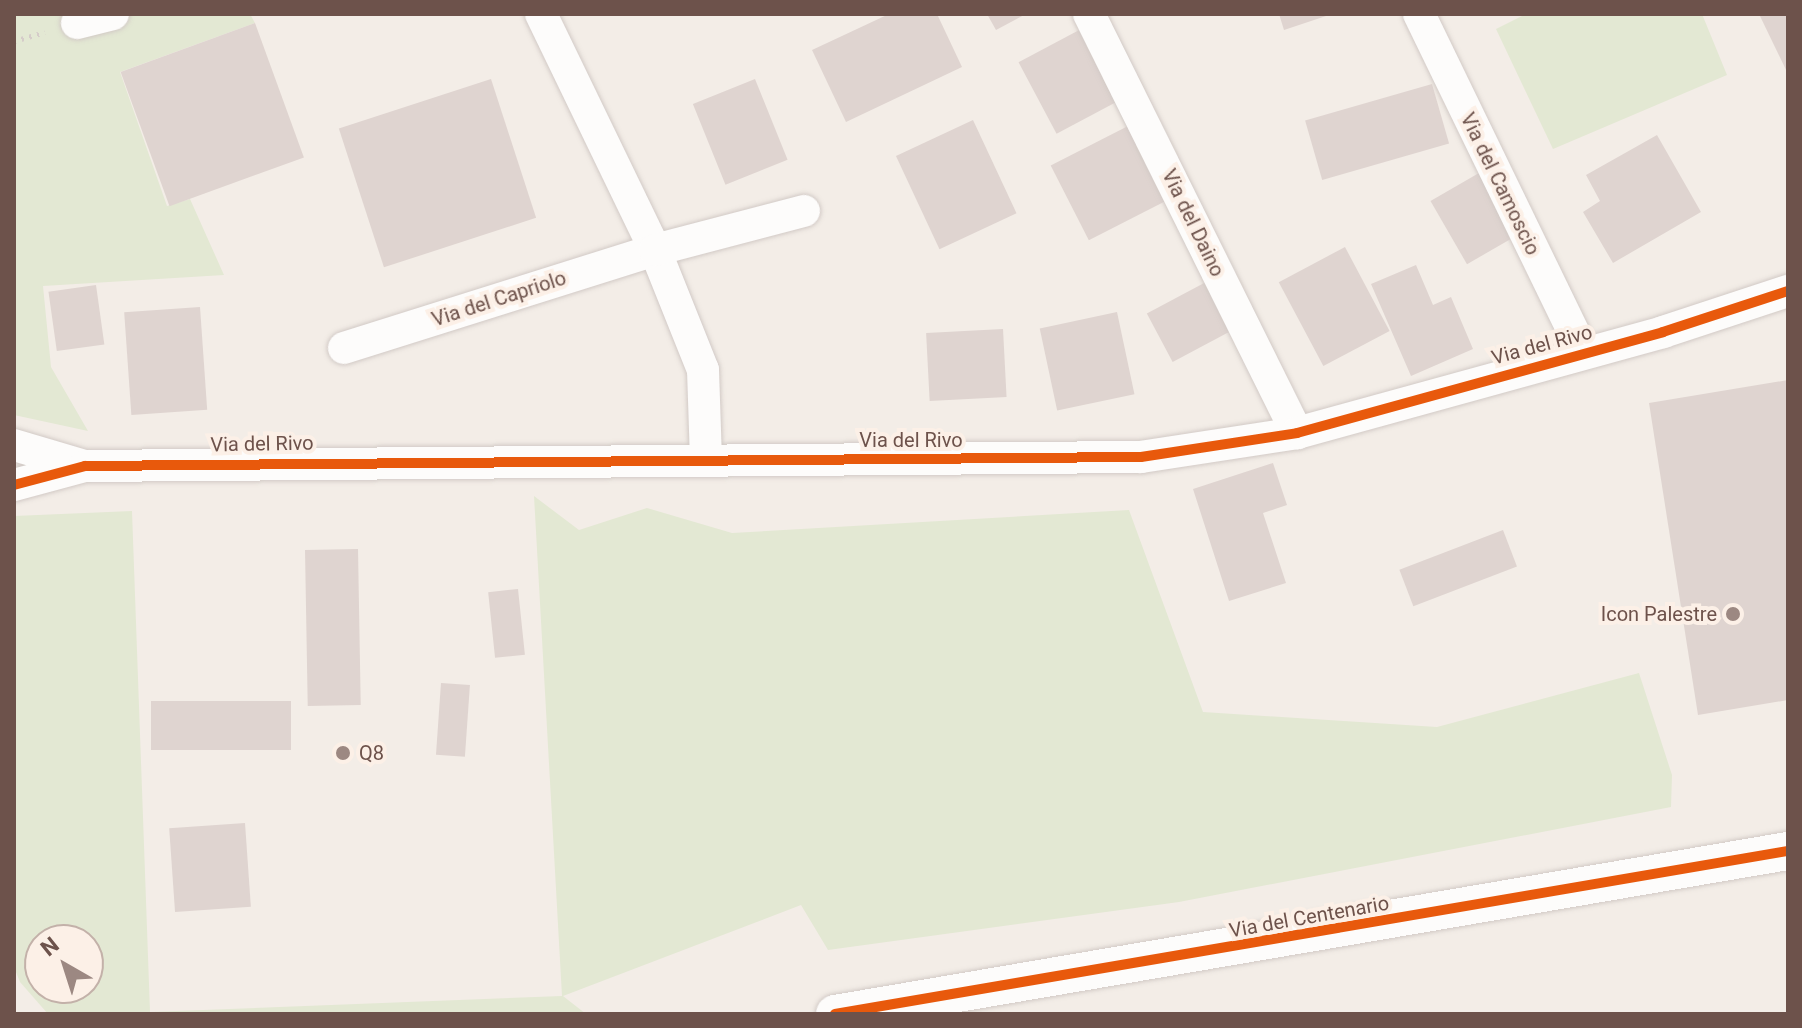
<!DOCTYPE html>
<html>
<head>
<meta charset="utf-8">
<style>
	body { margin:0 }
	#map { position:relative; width:1802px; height:1028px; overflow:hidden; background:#f3ede7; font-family:Roboto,sans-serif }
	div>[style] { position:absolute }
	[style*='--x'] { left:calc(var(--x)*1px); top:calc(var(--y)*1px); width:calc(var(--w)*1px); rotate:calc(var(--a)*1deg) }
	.green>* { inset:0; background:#e3e8d3 }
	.building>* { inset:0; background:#dfd4d0; transform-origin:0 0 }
	.path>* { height:5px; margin-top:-2.5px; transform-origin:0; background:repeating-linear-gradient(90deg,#d5ccc9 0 2px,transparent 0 8px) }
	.roads { filter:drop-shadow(0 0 2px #d2cac6) drop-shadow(0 0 2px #d2cac6) }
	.minor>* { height:32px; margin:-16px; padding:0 16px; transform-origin:16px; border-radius:16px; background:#fdfcfb }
	.tertiary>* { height:38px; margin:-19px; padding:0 19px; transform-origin:19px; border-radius:19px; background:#fdfcfb }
	.cycleway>* { height:10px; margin:-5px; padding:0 5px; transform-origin:5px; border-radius:5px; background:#e8590c }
	.dots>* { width:22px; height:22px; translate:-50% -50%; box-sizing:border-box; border:4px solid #fcf0e7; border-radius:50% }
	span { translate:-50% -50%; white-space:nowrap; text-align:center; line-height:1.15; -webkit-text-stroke:8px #fcf0e7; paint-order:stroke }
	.street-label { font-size:20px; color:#6d524b }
	.poi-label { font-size:20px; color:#6d524b }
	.right { translate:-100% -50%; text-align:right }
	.left { translate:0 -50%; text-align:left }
	.frame { position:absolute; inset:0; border:16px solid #6d524b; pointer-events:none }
	.north { position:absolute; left:24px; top:924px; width:80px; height:80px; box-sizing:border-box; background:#fcf0e7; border:2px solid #c3b1a9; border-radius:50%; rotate:321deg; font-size:22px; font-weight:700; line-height:32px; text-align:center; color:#6d524b }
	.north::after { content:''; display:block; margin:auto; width:28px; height:36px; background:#9c8882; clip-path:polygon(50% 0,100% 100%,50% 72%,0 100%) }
</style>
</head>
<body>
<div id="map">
	<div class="green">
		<i style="clip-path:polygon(14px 14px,250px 14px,255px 23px,120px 72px,167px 206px,190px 199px,224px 275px,43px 286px,51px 367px,88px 431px,14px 415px)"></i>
		<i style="clip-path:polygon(1526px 14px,1702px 14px,1727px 75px,1553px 149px,1496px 29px)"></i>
		<i style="clip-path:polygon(evenodd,534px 496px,579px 530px,647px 508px,732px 533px,1129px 510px,1203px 712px,1437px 727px,1639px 673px,1672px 775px,1671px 807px,1179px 902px,828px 950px,801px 905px,563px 996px,586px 1014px,48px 1014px,20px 982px,14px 967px,14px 516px,132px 511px,150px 1012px,562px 996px,534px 496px,88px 940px,88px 988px,40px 988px,40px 940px,88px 940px)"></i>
	</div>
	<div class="building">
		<i style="clip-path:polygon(889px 14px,937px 14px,962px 67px,846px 122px,812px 50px)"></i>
		<i style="clip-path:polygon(987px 14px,1026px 14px,996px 30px)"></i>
		<i style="clip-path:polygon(1279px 14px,1329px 14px,1329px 15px,1284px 30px)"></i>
		<i style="clip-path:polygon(1759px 14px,1788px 14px,1788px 74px)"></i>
		<i style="left:255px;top:23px;width:143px;height:143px;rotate:70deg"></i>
		<i style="left:1083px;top:28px;width:81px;height:73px;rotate:62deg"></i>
		<i style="left:491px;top:79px;width:146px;height:160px;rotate:72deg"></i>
		<i style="left:755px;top:79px;width:87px;height:67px;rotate:68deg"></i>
		<i style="left:1432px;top:84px;width:62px;height:132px;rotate:74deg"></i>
		<i style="left:973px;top:120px;width:103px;height:85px;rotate:65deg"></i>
		<i style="left:1130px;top:125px;width:84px;height:89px;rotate:63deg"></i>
		<i style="clip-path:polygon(1657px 135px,1701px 212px,1613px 263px,1583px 212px,1600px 201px,1586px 175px)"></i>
		<i style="left:1479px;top:173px;width:73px;height:56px;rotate:60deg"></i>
		<i style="left:1345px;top:247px;width:95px;height:75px;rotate:62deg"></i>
		<i style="clip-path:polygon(1416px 265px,1433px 305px,1451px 297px,1473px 349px,1411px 376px,1371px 284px)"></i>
		<i style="left:1206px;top:282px;width:55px;height:67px;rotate:62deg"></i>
		<i style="left:96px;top:285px;width:60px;height:48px;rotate:82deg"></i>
		<i style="left:200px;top:307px;width:103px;height:76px;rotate:86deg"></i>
		<i style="left:1117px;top:312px;width:84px;height:79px;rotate:78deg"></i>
		<i style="left:1003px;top:329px;width:68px;height:77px;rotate:87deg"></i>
		<i style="clip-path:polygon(1788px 380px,1788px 700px,1698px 715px,1649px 403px)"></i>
		<i style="clip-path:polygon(1273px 463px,1287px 505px,1263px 513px,1286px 583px,1229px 601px,1193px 489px)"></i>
		<i style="left:1503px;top:530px;width:39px;height:111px;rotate:69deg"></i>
		<i style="left:358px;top:549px;width:156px;height:53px;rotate:89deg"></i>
		<i style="left:518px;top:589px;width:66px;height:30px;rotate:84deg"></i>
		<i style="left:441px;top:683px;width:29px;height:72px;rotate:4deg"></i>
		<i style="left:291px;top:701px;width:49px;height:140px;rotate:90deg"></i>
		<i style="left:245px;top:823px;width:84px;height:76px;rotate:86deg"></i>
	</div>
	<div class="path">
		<i style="--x:14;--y:41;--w:32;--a:-16"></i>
	</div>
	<div class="roads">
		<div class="minor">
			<i style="--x:541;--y:14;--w:262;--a:64.2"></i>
			<i style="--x:655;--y:250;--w:129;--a:68.2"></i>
			<i style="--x:703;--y:370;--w:90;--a:88.1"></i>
			<i style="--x:1089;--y:14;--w:468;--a:63.6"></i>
			<i style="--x:1419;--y:14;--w:376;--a:64.1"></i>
			<i style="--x:77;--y:23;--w:37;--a:-14"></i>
			<i style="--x:344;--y:348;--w:326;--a:-17.5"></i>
			<i style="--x:655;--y:250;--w:154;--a:-14.7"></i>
			<i style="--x:14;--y:445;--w:74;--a:16.5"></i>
			<i style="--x:14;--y:485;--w:73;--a:-15"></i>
			<i style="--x:85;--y:466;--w:1056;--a:-0.49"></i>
			<i style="--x:1141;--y:457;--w:158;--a:-8.7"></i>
			<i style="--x:1297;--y:433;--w:380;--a:-15.4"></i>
			<i style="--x:1663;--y:332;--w:132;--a:-18.2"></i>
		</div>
		<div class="tertiary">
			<i style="--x:835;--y:1014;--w:967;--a:-9.71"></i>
		</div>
	</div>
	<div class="cycleway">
		<i style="--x:14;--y:485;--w:73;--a:-15"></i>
		<i style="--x:85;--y:466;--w:1056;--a:-0.49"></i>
		<i style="--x:1141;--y:457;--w:158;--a:-8.7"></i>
		<i style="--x:1297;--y:433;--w:380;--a:-15.4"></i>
		<i style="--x:1663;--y:332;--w:132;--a:-18.2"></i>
		<i style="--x:835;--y:1014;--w:967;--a:-9.71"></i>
	</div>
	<div class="dots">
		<i style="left:1733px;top:614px;background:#9c8882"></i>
		<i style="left:343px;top:753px;background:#9c8882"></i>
	</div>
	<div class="street-label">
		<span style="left:1500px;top:184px;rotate:64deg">Via del Camoscio</span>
		<span style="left:1193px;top:223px;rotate:64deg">Via del Daino</span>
		<span style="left:499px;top:299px;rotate:-18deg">Via del Capriolo</span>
		<span style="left:1542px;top:345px;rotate:-15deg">Via del Rivo</span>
		<span style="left:911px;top:440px">Via del Rivo</span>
		<span style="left:262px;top:444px;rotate:-1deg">Via del Rivo</span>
		<span style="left:1309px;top:917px;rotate:-10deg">Via del Centenario</span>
	</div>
	<div class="poi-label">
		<span class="right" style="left:1717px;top:614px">Icon Palestre</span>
		<span class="left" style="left:359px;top:753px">Q8</span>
	</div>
	<div class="frame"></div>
	<div class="north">N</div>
</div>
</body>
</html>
